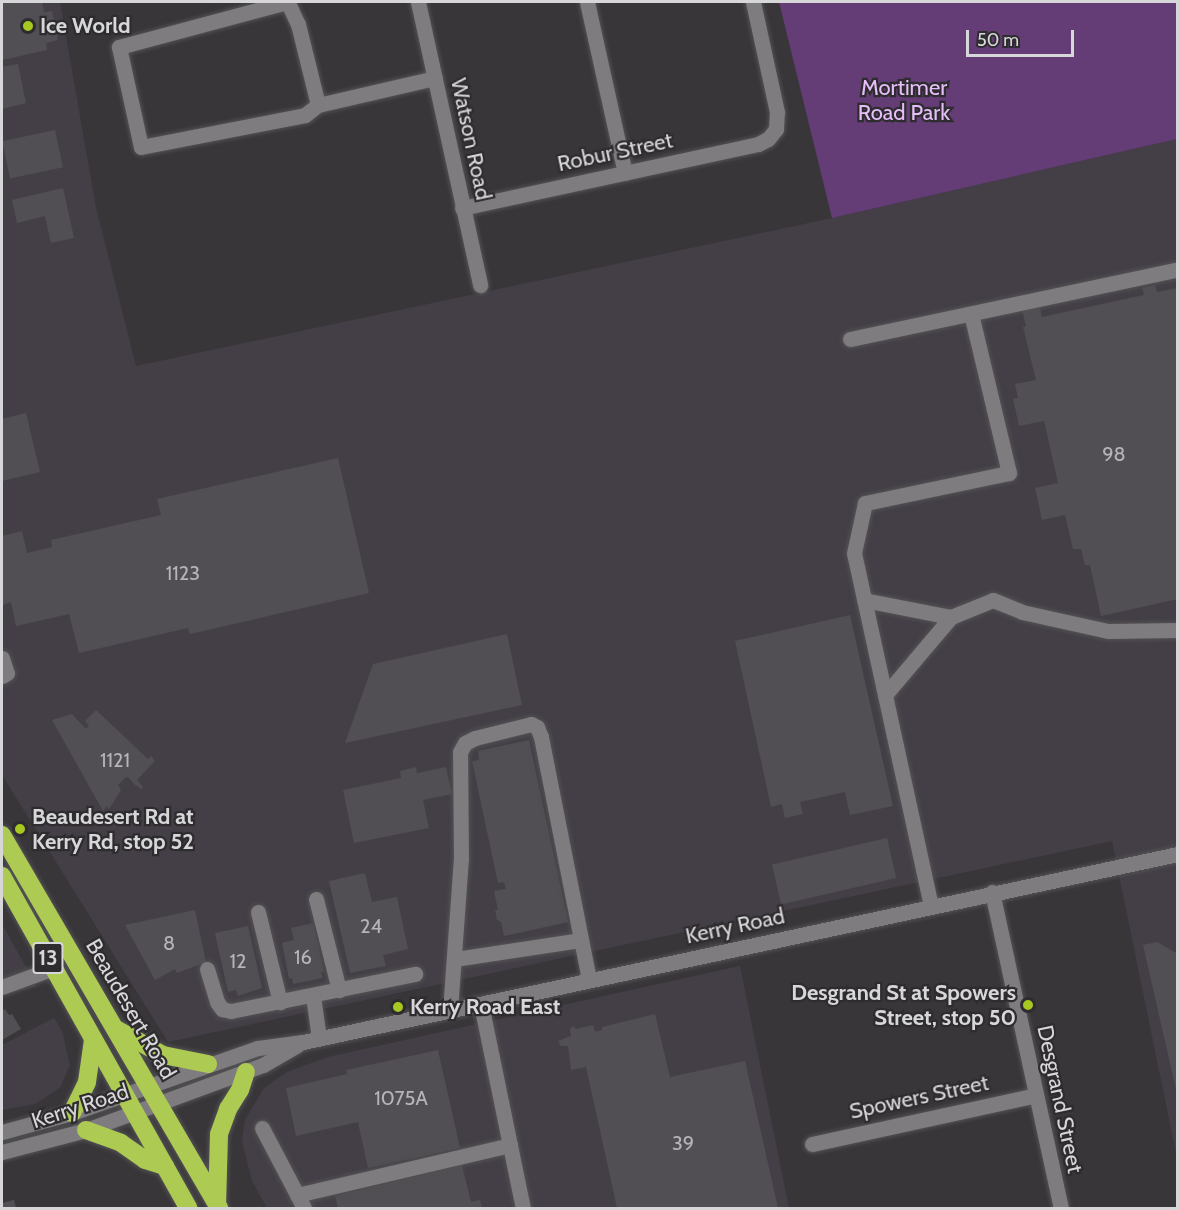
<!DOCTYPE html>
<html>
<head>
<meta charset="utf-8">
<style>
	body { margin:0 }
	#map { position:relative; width:1179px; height:1210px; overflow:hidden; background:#383639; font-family:Cabin,sans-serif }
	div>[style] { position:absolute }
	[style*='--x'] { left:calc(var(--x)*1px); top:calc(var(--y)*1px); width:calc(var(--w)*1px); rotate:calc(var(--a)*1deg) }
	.built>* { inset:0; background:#443f47 }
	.green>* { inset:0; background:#643c76 }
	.building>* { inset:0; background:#514f53; transform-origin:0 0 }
	.roads { filter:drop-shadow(0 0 2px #535254) drop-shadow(0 0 2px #535254) }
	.minor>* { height:15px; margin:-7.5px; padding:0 7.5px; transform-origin:7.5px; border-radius:7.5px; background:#7e7c7f }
	.highway>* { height:18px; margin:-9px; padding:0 9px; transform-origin:9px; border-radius:9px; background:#adca52 }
	.dots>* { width:16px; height:16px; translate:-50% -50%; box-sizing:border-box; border:3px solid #2e2c2f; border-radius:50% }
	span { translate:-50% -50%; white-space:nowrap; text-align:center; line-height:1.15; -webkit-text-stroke:4.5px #2e2c2f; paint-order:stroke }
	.number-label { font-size:20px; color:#b6b4b7 }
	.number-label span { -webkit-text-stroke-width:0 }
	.shield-label span { padding:2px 4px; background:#2e2c2f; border:2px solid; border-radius:4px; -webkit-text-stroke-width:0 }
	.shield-label { font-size:21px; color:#d7d6d8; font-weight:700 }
	.poi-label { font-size:22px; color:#d7d6d8; font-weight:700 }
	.left { translate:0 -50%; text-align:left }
	.right { translate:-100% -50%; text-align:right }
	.park-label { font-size:22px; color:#e6bef9 }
	.street-label { font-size:22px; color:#d7d6d8 }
	.frame { position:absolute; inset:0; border:3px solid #d7d6d8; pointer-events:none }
	.scale { position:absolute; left:966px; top:30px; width:108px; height:27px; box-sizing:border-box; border:3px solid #d7d6d8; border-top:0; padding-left:8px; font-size:18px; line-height:21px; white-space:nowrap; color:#d7d6d8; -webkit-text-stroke:4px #2e2c2f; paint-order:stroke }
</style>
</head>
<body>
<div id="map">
	<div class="built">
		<i style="clip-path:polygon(2px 2px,60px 2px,96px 208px,136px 366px,832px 218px,1177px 139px,1177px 1158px,1112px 841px,168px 1042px,2px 775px)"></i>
		<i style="clip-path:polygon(2px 924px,37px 987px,2px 995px)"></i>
		<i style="clip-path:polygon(740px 966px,789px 1208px,267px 1208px,252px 1181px,242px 1141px,245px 1120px,264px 1088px,287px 1072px,328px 1057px)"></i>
		<i style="clip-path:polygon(54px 1018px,62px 1031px,70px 1065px,60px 1088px,35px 1104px,2px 1110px,2px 1045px)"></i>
	</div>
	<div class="green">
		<i style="clip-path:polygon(779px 2px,1177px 2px,1177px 139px,832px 218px)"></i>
	</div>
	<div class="building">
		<i style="clip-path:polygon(2px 2px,42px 2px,44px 12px,52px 11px,58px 40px,46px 43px,47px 50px,2px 60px)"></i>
		<i style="clip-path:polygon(18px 64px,26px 103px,2px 109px,2px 67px)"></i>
		<i style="left:55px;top:130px;width:38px;height:54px;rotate:78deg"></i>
		<i style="clip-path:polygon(63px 188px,74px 238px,51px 243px,45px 216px,17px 223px,12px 200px)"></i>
		<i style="clip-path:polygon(1155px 285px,1157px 292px,1178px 288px,1178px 599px,1101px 616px,1090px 565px,1085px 565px,1081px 549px,1073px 549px,1065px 515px,1042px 520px,1035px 488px,1058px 483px,1044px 421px,1019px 426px,1013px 399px,1018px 398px,1015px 384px,1036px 380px,1023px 327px,1026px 326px,1022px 310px,1040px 307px,1042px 317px,1144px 295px,1142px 288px)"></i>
		<i style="clip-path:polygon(26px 413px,40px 472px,2px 481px,2px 419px)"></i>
		<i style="clip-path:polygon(338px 458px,369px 593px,190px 634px,188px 628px,79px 653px,69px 614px,16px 626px,11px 602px,2px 605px,2px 536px,22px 531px,27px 553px,52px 547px,51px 540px,161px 515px,157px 499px)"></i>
		<i style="clip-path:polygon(850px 615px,893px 806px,850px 815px,845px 792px,800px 802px,803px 814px,785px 818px,782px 804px,771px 807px,735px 641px)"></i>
		<i style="clip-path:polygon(507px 634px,522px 705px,345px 743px,373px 664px)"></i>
		<i style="clip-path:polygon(96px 710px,148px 759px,151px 756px,155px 761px,137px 780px,143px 787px,141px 789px,134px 784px,128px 777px,125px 778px,118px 785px,121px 790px,109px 809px,107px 806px,103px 811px,52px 720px,72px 714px,86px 729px,89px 725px,85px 721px)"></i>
		<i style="clip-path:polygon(529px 740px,568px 922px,504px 936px,501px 922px,497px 920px,495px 910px,498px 910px,494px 891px,506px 889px,504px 882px,498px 883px,472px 761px,479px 760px,478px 751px)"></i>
		<i style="clip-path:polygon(416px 767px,417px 773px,446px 767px,452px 794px,423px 800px,429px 828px,354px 843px,343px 790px,401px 778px,400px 771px)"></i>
		<i style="left:887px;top:838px;width:41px;height:118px;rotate:77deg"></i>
		<i style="clip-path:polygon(365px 873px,372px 902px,397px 897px,408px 949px,383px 955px,386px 966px,350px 973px,329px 881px)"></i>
		<i style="clip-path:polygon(195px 910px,206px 962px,177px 973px,175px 969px,155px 980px,125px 925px)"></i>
		<i style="clip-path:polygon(313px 923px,324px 972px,321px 972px,323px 978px,293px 984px,292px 978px,289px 979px,282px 943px,294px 940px,291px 928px)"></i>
		<i style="clip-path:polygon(248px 926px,262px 988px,238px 996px,236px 990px,228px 992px,215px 933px)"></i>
		<i style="clip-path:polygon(1157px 942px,1178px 954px,1178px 1098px,1143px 945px)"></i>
		<i style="clip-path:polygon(5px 1009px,9px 1015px,12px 1014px,21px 1029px,2px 1040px,2px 1011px)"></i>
		<i style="clip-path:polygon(655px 1014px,670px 1077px,745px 1061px,778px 1208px,617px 1208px,586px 1067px,571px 1070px,568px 1046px,561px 1046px,558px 1041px,571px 1036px,570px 1029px,573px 1026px,576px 1029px,593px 1025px,595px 1032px,602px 1030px,602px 1027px)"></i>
		<i style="clip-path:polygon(438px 1050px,460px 1148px,368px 1168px,358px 1122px,296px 1136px,286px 1088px,347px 1074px,346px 1070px)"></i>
		<i style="clip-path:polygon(462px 1165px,471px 1202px,480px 1200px,482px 1208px,338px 1208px,335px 1196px)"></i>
		<i style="clip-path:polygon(14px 1200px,16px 1208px,2px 1208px,2px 1203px)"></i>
	</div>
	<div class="roads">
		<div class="minor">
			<i style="--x:287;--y:2;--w:174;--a:165"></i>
			<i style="--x:119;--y:47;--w:102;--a:77.6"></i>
			<i style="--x:141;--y:147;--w:167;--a:-11"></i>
			<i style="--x:305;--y:115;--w:16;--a:-38"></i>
			<i style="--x:318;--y:105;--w:120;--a:-13"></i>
			<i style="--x:418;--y:2;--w:290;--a:77.6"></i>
			<i style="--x:587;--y:2;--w:175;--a:77.5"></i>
			<i style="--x:288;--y:3;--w:23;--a:65"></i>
			<i style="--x:298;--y:24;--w:83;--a:76.1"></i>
			<i style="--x:462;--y:208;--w:303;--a:-12.2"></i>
			<i style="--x:758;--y:144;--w:11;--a:-27"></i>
			<i style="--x:768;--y:139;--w:13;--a:-51"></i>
			<i style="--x:776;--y:129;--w:17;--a:-87"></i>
			<i style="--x:777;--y:112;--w:113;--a:-102.3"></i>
			<i style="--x:850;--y:339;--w:335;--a:-12"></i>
			<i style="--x:864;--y:600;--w:89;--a:11.1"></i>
			<i style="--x:2;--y:658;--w:16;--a:72"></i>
			<i style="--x:7;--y:673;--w:6;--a:149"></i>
			<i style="--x:885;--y:695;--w:102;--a:-49.8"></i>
			<i style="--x:951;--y:617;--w:45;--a:-22"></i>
			<i style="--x:993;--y:600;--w:31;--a:22"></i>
			<i style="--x:1022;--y:612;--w:88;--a:12.5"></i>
			<i style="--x:1108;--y:631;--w:70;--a:-0.8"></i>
			<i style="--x:992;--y:892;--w:323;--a:77.7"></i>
			<i style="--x:316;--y:899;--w:94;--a:75.8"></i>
			<i style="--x:931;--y:906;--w:361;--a:-102.3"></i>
			<i style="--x:854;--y:553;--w:51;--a:-77.6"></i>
			<i style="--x:865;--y:503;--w:147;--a:-11.8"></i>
			<i style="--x:1009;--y:473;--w:163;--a:-103.4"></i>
			<i style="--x:258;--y:912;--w:93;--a:76.3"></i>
			<i style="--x:455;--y:959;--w:127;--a:-8.6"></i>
			<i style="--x:207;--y:969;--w:34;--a:73"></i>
			<i style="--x:217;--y:1002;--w:9;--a:54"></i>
			<i style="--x:222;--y:1009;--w:9;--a:13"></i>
			<i style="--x:231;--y:1011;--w:188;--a:-11.4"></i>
			<i style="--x:2;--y:987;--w:55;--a:-20.1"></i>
			<i style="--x:313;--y:996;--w:42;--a:81.9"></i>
			<i style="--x:481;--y:1004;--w:208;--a:78.4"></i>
			<i style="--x:450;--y:1011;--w:152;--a:-85.9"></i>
			<i style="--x:461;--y:859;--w:107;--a:-90.5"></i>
			<i style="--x:460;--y:752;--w:10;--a:-61"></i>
			<i style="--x:465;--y:743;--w:11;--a:-27"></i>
			<i style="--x:475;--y:738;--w:58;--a:-14"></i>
			<i style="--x:531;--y:724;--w:7;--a:27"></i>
			<i style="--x:537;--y:727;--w:11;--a:68"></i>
			<i style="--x:541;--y:737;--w:248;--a:78.8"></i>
			<i style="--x:262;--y:1128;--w:90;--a:62.3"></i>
			<i style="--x:2;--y:1132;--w:73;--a:-15.2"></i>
			<i style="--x:72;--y:1113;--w:197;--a:-19.3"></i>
			<i style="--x:258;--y:1048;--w:45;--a:-7.6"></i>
			<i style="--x:303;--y:1042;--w:895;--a:-12.13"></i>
			<i style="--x:812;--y:1144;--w:229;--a:-12.3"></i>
			<i style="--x:2;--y:1152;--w:87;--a:-14.7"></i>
			<i style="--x:86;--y:1130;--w:189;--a:-20.2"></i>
			<i style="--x:263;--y:1065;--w:39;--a:-30"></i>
			<i style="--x:297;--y:1195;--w:219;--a:-13.2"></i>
		</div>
		<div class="highway">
			<i style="--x:2;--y:835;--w:432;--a:59.8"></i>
			<i style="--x:2;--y:876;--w:381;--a:60.7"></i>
			<i style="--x:118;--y:1030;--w:51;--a:29.1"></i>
			<i style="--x:163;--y:1055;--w:46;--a:11.3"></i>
			<i style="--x:72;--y:1113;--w:34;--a:-64"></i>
			<i style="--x:87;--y:1082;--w:42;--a:-81.9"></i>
			<i style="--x:86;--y:1130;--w:37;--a:20"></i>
			<i style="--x:121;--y:1143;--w:29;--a:35"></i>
			<i style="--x:145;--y:1160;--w:21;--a:17"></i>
			<i style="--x:217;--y:1206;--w:72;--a:-88.4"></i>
			<i style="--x:219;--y:1134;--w:27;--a:-70"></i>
			<i style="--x:228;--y:1109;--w:22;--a:-58"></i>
			<i style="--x:240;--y:1090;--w:19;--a:-72"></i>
		</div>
	</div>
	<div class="dots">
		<i style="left:28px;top:26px;background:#a6c821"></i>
		<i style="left:20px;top:829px;background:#a6c821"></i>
		<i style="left:1028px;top:1005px;background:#a6c821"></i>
		<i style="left:398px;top:1007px;background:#a6c821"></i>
	</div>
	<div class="number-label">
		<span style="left:1114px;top:454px">98</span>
		<span style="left:183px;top:573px">1123</span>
		<span style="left:115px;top:760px">1121</span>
		<span style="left:371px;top:926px">24</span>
		<span style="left:169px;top:943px">8</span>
		<span style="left:303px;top:957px">16</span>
		<span style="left:238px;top:961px">12</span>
		<span style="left:401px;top:1098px">1075A</span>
		<span style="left:683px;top:1143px">39</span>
	</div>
	<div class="shield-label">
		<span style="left:48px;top:958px">13</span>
	</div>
	<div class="poi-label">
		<span class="left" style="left:40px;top:26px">Ice World</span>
		<span class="left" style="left:32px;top:829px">Beaudesert Rd at<br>Kerry Rd, stop 52</span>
		<span class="right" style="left:1016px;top:1005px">Desgrand St at Spowers<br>Street, stop 50</span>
		<span class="left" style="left:410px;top:1007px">Kerry Road East</span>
	</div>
	<div class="park-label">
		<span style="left:904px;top:100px">Mortimer<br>Road Park</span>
	</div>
	<div class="street-label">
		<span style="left:471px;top:139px;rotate:78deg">Watson Road</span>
		<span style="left:615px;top:152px;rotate:-12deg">Robur Street</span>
		<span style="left:735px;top:926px;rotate:-12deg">Kerry Road</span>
		<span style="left:131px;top:1009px;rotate:60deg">Beaudesert Road</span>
		<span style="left:919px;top:1097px;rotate:-12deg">Spowers Street</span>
		<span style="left:1060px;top:1099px;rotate:78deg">Desgrand Street</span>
		<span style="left:80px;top:1106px;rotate:-18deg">Kerry Road</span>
	</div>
	<div class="frame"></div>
	<div class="scale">50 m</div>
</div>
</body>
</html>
